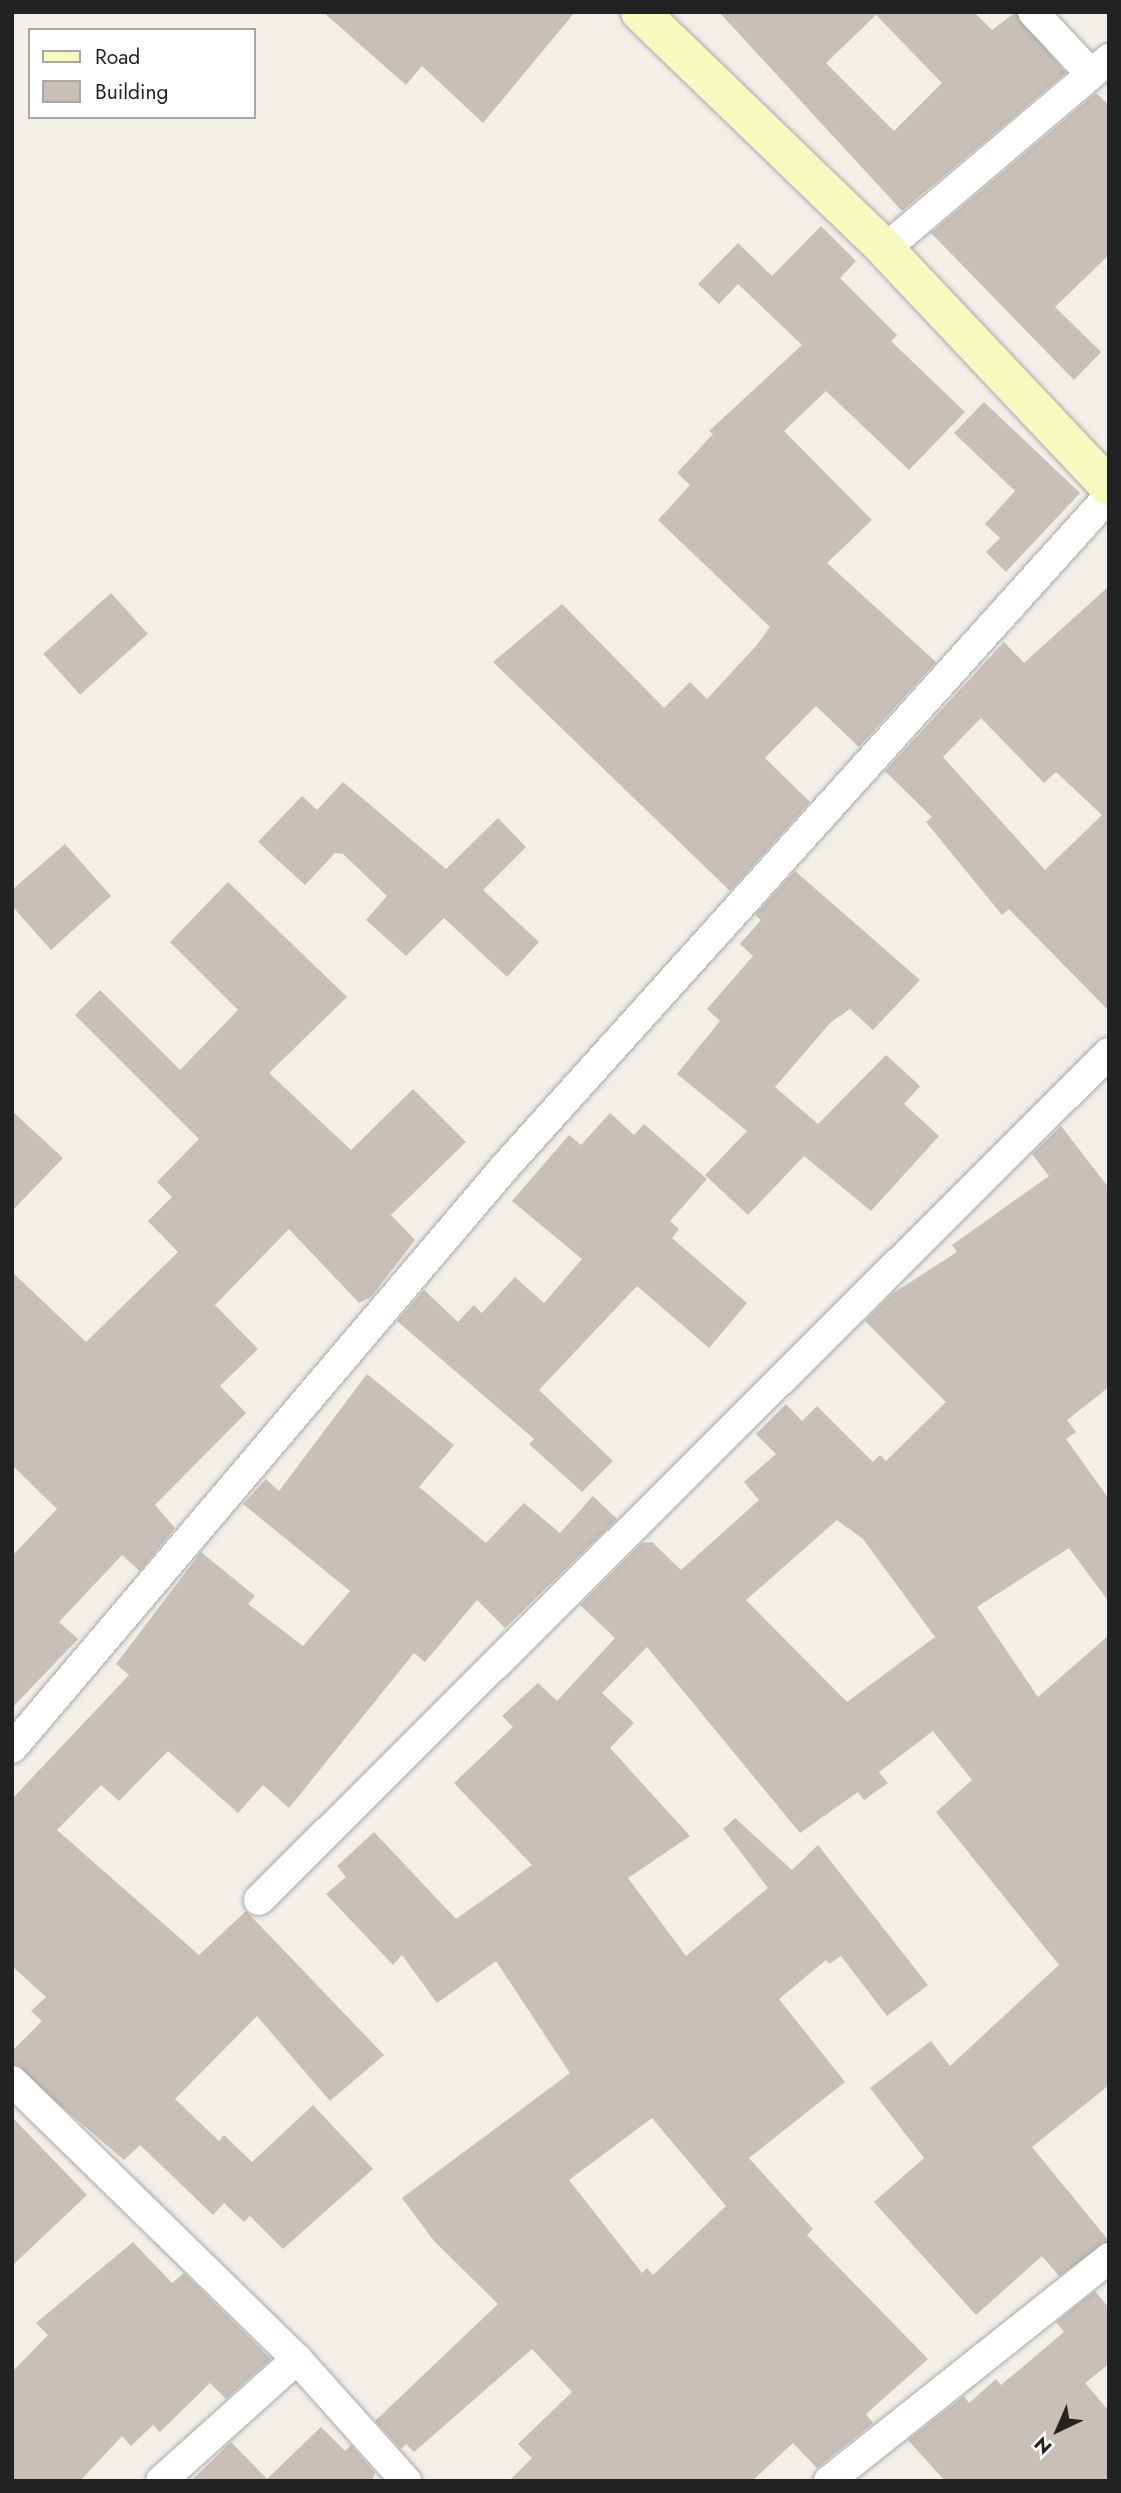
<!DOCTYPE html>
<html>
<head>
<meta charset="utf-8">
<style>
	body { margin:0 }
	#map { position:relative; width:1121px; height:2493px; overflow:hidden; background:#f2efe9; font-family:Jost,sans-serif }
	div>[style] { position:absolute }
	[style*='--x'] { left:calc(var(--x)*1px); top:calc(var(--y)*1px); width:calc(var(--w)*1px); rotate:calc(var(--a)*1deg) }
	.building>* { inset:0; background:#c7bfb8; transform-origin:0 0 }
	.roads { filter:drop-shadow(0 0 2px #a9a9a9) drop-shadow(0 0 2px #a9a9a9) }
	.street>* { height:30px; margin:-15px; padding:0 15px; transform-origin:15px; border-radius:15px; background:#fff }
	.secondary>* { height:38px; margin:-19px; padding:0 19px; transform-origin:19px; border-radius:19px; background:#f7fabf }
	span { translate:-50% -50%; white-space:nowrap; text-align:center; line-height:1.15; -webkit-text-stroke:6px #fff; paint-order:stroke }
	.frame { position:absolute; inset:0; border:14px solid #222; pointer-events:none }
	.legend { position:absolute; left:28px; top:28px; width:228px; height:91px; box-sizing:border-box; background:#fff; border:2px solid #a7a7a7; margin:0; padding:9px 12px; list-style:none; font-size:21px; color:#222 }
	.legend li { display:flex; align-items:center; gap:14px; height:35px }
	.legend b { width:35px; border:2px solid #a7a7a7 }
	.north { position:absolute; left:1023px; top:2395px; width:70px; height:70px; -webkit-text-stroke:5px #fff; paint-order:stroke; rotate:224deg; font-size:19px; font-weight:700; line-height:28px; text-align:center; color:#222 }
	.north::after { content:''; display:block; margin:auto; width:24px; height:32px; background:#222; clip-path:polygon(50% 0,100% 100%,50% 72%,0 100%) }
</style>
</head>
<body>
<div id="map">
	<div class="building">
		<i style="clip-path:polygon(323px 12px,575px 12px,483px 123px,422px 66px,406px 85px)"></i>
		<i style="clip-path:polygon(evenodd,719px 12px,974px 12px,992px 30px,1016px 12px,1066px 73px,902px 211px,719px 12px,876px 15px,942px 83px,894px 131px,826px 63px,876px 15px)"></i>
		<i style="clip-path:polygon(1096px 93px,1109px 105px,1109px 255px,1055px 307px,1101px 352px,1074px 380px,931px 233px)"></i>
		<i style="clip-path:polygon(821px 226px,856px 261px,840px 278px,897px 335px,891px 341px,965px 412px,909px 470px,826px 391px,784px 431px,872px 520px,827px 563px,936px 662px,859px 747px,816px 706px,765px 758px,810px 802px,730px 891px,493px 662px,562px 604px,664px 708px,690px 682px,707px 699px,756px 646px,770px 627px,658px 520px,690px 485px,677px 473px,713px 434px,709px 431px,802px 345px,738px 284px,719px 304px,698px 284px,738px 243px,772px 276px)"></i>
		<i style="clip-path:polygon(984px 402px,1080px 493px,1006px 572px,986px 552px,1000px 538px,985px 524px,1015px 491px,954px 433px)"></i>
		<i style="clip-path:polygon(evenodd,1109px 586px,1109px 1011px,1009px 909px,1002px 915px,926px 822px,932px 817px,885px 771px,1004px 642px,1024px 663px,1109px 586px,981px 718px,1044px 783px,1056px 772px,1102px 815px,1045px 870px,943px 757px,981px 718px)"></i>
		<i style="left:111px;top:593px;width:55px;height:91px;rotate:48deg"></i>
		<i style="clip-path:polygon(343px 782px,446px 869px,498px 818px,526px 847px,483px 890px,539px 942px,507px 977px,444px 918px,406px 956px,366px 920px,387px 896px,343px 854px,335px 853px,305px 885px,258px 842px,302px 796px,317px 810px)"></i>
		<i style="clip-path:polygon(65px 844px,111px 896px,51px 950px,12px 906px,12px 890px)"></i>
		<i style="clip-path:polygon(795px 871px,920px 980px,873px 1030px,850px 1009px,831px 1022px,775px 1087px,818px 1124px,886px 1055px,920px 1086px,904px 1104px,939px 1136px,871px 1211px,804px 1156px,748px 1215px,705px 1175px,747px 1131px,677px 1074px,720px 1021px,707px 1009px,753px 956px,740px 944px,761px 920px,755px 915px)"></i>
		<i style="clip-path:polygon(228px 882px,347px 997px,269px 1073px,351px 1150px,413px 1089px,466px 1142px,391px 1215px,415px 1240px,371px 1297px,359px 1303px,289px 1229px,215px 1305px,258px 1349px,220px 1386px,246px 1413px,155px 1505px,175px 1528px,140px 1571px,122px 1555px,59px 1622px,78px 1639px,12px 1708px,12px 1556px,57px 1509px,12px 1465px,12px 1272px,86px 1342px,178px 1252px,148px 1221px,172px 1197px,157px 1182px,199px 1139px,75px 1015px,100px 990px,180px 1070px,238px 1010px,170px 942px)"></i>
		<i style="clip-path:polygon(12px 1111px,63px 1158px,12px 1211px)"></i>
		<i style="clip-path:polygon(610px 1113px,634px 1135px,644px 1124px,707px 1179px,670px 1221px,679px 1229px,672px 1238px,747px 1303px,709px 1348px,637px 1286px,539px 1390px,613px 1461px,582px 1492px,529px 1444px,534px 1439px,397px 1321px,424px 1290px,458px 1322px,474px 1305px,482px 1313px,515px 1277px,544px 1303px,582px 1259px,512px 1201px,569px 1135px,581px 1145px)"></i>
		<i style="clip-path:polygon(evenodd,1061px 1126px,1109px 1188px,1109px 1387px,1067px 1420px,1076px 1432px,1066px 1439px,1109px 1499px,1109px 1602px,1069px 1548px,977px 1607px,1038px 1697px,1109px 1635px,1109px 2085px,1032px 2147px,1109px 2241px,1059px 2276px,1042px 2256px,976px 2315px,874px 2202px,924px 2158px,870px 2088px,931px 2041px,950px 2066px,1059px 1965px,936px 1812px,972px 1780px,933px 1731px,879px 1772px,888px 1783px,864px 1800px,858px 1792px,800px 1833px,647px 1647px,602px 1693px,634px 1723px,610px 1748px,690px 1836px,628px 1878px,686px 1956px,768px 1888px,723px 1829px,735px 1818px,792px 1870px,818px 1845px,928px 1985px,887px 2016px,841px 1956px,829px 1964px,826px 1960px,779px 1999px,845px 2082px,749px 2158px,813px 2229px,807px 2235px,928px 2359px,866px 2414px,873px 2423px,817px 2468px,793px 2443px,752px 2481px,509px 2481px,532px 2458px,518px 2444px,572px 2392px,532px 2349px,414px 2452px,406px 2444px,401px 2449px,375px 2421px,498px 2304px,434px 2241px,402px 2198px,570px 2073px,496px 1961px,437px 2003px,402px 1955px,393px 1965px,326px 1894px,346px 1877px,337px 1866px,374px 1832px,456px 1919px,532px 1865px,454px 1783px,513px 1727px,502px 1716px,538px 1683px,557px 1701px,615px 1638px,580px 1605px,642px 1543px,652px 1542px,681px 1570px,759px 1500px,744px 1482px,776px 1454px,756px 1434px,786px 1404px,802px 1421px,817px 1406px,873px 1462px,880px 1455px,886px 1461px,946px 1402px,865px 1321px,892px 1294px,957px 1252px,952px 1245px,1049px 1176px,1032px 1154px,1061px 1126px,837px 1520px,863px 1539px,935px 1637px,847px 1702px,746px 1600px,837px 1520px,1061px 1126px,652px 2118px,726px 2206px,653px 2275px,647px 2268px,642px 2273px,569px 2180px,652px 2118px)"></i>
		<i style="clip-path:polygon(367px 1374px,454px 1445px,419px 1487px,486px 1543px,524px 1503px,560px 1533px,593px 1496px,617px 1519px,505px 1628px,477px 1600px,425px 1662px,414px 1653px,289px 1808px,263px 1785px,238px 1813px,168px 1751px,119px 1801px,101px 1785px,57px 1830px,199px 1955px,246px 1911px,384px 2055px,330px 2101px,257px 2016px,175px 2099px,219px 2141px,224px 2135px,252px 2162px,313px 2105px,373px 2169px,283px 2249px,250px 2216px,244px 2222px,224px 2203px,213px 2215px,140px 2145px,124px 2160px,12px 2064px,12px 2051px,42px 2021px,31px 2011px,46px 1997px,12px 1966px,12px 1799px,129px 1675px,116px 1664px,201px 1552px,255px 1596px,248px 1604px,303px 1646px,350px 1591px,243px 1504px,266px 1479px,279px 1491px)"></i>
		<i style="clip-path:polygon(12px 2117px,87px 2195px,12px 2266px)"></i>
		<i style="clip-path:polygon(133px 2242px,172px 2283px,184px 2273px,271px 2359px,226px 2399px,210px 2383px,160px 2432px,153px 2425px,131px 2446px,122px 2436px,80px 2481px,12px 2481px,12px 2372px,48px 2335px,36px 2323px)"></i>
		<i style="clip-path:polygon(1095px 2291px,1109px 2308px,1109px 2364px,1085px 2383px,1109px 2411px,1109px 2481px,945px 2481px,908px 2440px,964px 2396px,969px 2403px,996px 2379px,1001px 2385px,1064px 2332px,1056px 2322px)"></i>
		<i style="clip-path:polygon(321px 2427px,345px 2451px,351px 2445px,375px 2473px,372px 2481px,191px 2481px,231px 2442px,267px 2479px)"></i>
	</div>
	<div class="roads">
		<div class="street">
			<i style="--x:1033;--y:12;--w:85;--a:46.9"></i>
			<i style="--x:885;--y:249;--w:294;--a:-40.3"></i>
			<i style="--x:12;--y:1748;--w:761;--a:-49.69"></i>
			<i style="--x:504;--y:1168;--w:904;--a:-48"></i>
			<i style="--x:259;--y:1900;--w:1200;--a:-44.9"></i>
			<i style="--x:12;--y:2081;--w:398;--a:44.3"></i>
			<i style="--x:297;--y:2359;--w:164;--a:48.2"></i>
			<i style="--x:161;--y:2481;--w:183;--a:-41.9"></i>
			<i style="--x:829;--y:2481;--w:358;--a:-38.5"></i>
		</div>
		<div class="secondary">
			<i style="--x:640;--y:12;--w:341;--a:44"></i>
			<i style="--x:885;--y:249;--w:327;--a:46.7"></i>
		</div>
	</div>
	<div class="frame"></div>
	<ul class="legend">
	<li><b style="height:9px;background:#f7fabf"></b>Road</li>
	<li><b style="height:19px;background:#c7bfb8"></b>Building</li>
	</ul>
	<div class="north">N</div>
</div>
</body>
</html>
